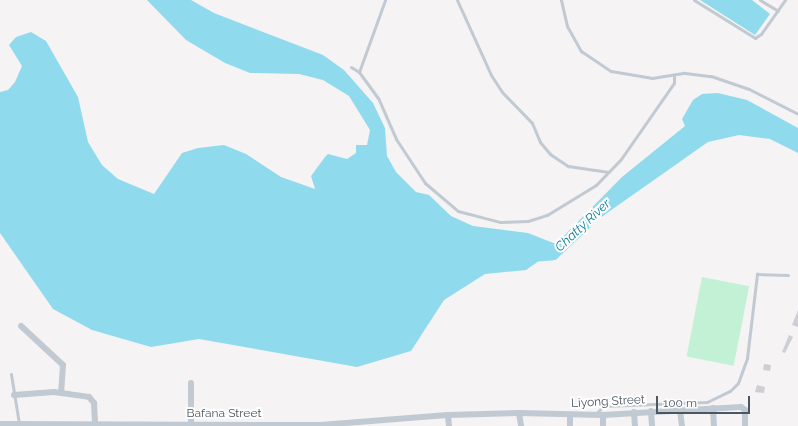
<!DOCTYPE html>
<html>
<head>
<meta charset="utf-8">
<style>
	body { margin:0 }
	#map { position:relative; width:798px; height:426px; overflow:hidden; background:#f5f3f3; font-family:Raleway,sans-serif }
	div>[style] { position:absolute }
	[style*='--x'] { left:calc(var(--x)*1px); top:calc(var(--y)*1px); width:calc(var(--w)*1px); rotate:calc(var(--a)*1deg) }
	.green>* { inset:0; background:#c3f1d5; transform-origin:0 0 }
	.water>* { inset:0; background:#90daee }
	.river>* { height:11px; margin:-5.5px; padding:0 5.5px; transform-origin:5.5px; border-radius:5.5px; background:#90daee }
	.building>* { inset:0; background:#cdcfd5; transform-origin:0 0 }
	.lane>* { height:3px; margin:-1.5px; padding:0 1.5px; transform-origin:1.5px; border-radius:1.5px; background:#c1cad2 }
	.street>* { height:6px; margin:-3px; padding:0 3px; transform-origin:3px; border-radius:3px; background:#c1cad2 }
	span { translate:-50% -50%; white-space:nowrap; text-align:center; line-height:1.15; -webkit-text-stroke:4px #fff; paint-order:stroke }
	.street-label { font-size:12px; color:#4a5661 }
	.water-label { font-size:13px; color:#0c7c9b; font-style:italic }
	.scale { position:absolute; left:656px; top:396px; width:94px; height:18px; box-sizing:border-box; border:2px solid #4a5661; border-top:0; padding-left:5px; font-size:12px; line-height:14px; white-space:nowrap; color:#4a5661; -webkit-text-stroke:3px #fff; paint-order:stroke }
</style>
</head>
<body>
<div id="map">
	<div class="green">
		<i style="left:702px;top:277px;width:48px;height:81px;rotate:11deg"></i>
	</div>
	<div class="water">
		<i style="clip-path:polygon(147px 0,191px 0,214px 13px,323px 55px,344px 70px,373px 103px,385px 128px,387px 156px,396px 172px,416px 192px,429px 195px,451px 216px,473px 226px,528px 233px,556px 244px,622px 177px,685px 126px,682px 119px,693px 100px,702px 94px,718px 93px,747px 100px,798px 128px,798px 153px,770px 139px,739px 135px,708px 142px,526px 270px,485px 274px,444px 300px,411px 351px,357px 367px,199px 339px,151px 347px,92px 330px,53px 309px,0 233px,0 92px,8px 90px,15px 82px,22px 66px,9px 45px,16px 37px,31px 32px,46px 41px,78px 97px,88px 142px,102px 165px,118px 179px,154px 194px,182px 153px,198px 148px,224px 145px,246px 154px,281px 177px,315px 189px,311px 176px,325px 157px,328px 154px,347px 159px,356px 153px,356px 145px,367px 145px,370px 130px,349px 96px,323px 80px,299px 74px,250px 73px,225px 63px,186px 40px)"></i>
		<i style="clip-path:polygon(700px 0,752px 0,770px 14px,755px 35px)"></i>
	</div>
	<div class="river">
		<i style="--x:532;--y:256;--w:21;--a:-5"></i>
		<i style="--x:553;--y:254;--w:45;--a:-43.2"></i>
	</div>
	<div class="building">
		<i style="clip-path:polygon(798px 310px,798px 327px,792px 325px)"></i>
		<i style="clip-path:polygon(789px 335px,793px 337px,785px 353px,782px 352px)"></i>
		<i style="left:764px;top:364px;width:7px;height:6px;rotate:8deg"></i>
		<i style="clip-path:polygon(757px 385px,765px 387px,764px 393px,755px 392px)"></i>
	</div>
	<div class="lane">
		<i style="--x:457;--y:0;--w:82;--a:65.6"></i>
		<i style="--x:491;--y:75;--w:20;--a:57"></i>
		<i style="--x:502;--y:92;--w:43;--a:45.9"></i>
		<i style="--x:532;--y:123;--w:21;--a:67"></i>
		<i style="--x:540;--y:142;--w:16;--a:50"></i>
		<i style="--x:550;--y:154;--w:22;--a:34"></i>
		<i style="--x:568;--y:166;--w:41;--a:8.3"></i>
		<i style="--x:561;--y:0;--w:27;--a:77"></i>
		<i style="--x:567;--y:26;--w:29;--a:61"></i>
		<i style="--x:581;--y:51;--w:36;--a:34"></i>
		<i style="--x:611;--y:71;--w:42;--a:9.7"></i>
		<i style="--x:652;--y:78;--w:33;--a:-9"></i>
		<i style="--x:685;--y:73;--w:26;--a:7"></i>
		<i style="--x:711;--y:76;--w:40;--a:18.9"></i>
		<i style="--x:749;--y:89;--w:55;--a:27"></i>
		<i style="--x:694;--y:0;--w:72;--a:31.9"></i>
		<i style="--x:755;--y:38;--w:7;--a:-34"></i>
		<i style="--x:761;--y:34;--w:42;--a:-54.8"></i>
		<i style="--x:760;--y:0;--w:21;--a:31"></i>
		<i style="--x:351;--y:67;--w:9;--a:32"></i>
		<i style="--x:359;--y:72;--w:34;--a:54"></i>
		<i style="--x:379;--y:100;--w:43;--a:66.4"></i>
		<i style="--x:396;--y:139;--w:53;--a:56.6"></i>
		<i style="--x:425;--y:183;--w:43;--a:40.3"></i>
		<i style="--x:458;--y:211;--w:43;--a:14.7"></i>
		<i style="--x:500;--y:222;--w:28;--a:-2"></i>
		<i style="--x:528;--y:221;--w:20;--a:-18"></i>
		<i style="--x:547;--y:215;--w:57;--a:-31.5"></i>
		<i style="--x:596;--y:185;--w:36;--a:-46"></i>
		<i style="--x:621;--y:159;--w:93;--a:-55.1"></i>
		<i style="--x:674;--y:83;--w:7;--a:-90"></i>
		<i style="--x:359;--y:72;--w:77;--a:-70.1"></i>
		<i style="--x:11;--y:374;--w:51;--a:80.9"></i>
		<i style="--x:596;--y:414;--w:11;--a:-49"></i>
		<i style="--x:603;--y:406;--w:104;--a:-2.2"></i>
		<i style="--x:707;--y:402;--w:25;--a:-26"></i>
		<i style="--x:730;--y:391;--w:11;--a:-45"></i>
		<i style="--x:738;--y:383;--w:27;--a:-70"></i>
		<i style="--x:747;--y:358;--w:85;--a:-83.2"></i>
		<i style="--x:757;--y:274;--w:31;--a:2"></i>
	</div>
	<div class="street">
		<i style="--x:21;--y:326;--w:57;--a:42.9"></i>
		<i style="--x:63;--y:365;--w:28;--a:94"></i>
		<i style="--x:14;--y:395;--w:40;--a:-4.3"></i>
		<i style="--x:54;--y:392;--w:35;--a:8"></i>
		<i style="--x:89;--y:397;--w:8;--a:50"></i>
		<i style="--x:94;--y:403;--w:21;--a:87"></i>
		<i style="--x:713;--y:408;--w:18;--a:87"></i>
		<i style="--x:680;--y:410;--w:16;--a:83"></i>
		<i style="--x:651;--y:411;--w:15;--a:86"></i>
		<i style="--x:634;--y:412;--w:14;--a:86"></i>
		<i style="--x:519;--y:413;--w:84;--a:1.4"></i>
		<i style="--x:603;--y:415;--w:138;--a:-3.3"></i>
		<i style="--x:741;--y:407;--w:5;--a:37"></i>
		<i style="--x:745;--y:410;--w:16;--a:90"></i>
		<i style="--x:448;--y:415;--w:11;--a:85"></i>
		<i style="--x:603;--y:415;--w:11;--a:90"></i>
		<i style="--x:570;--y:416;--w:10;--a:90"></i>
		<i style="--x:0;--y:424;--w:320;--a:0.2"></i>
		<i style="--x:320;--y:425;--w:128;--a:-4.5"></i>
		<i style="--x:448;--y:415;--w:71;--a:-1.6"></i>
		<i style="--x:519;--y:413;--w:13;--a:81"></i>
		<i style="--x:191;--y:426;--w:43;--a:-90"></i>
	</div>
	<div class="street-label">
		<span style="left:608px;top:402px;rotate:-3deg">Liyong Street</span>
		<span style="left:224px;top:414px">Bafana Street</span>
	</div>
	<div class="water-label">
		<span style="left:583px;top:226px;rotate:-43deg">Chatty River</span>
	</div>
	<div class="scale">100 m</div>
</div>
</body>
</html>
